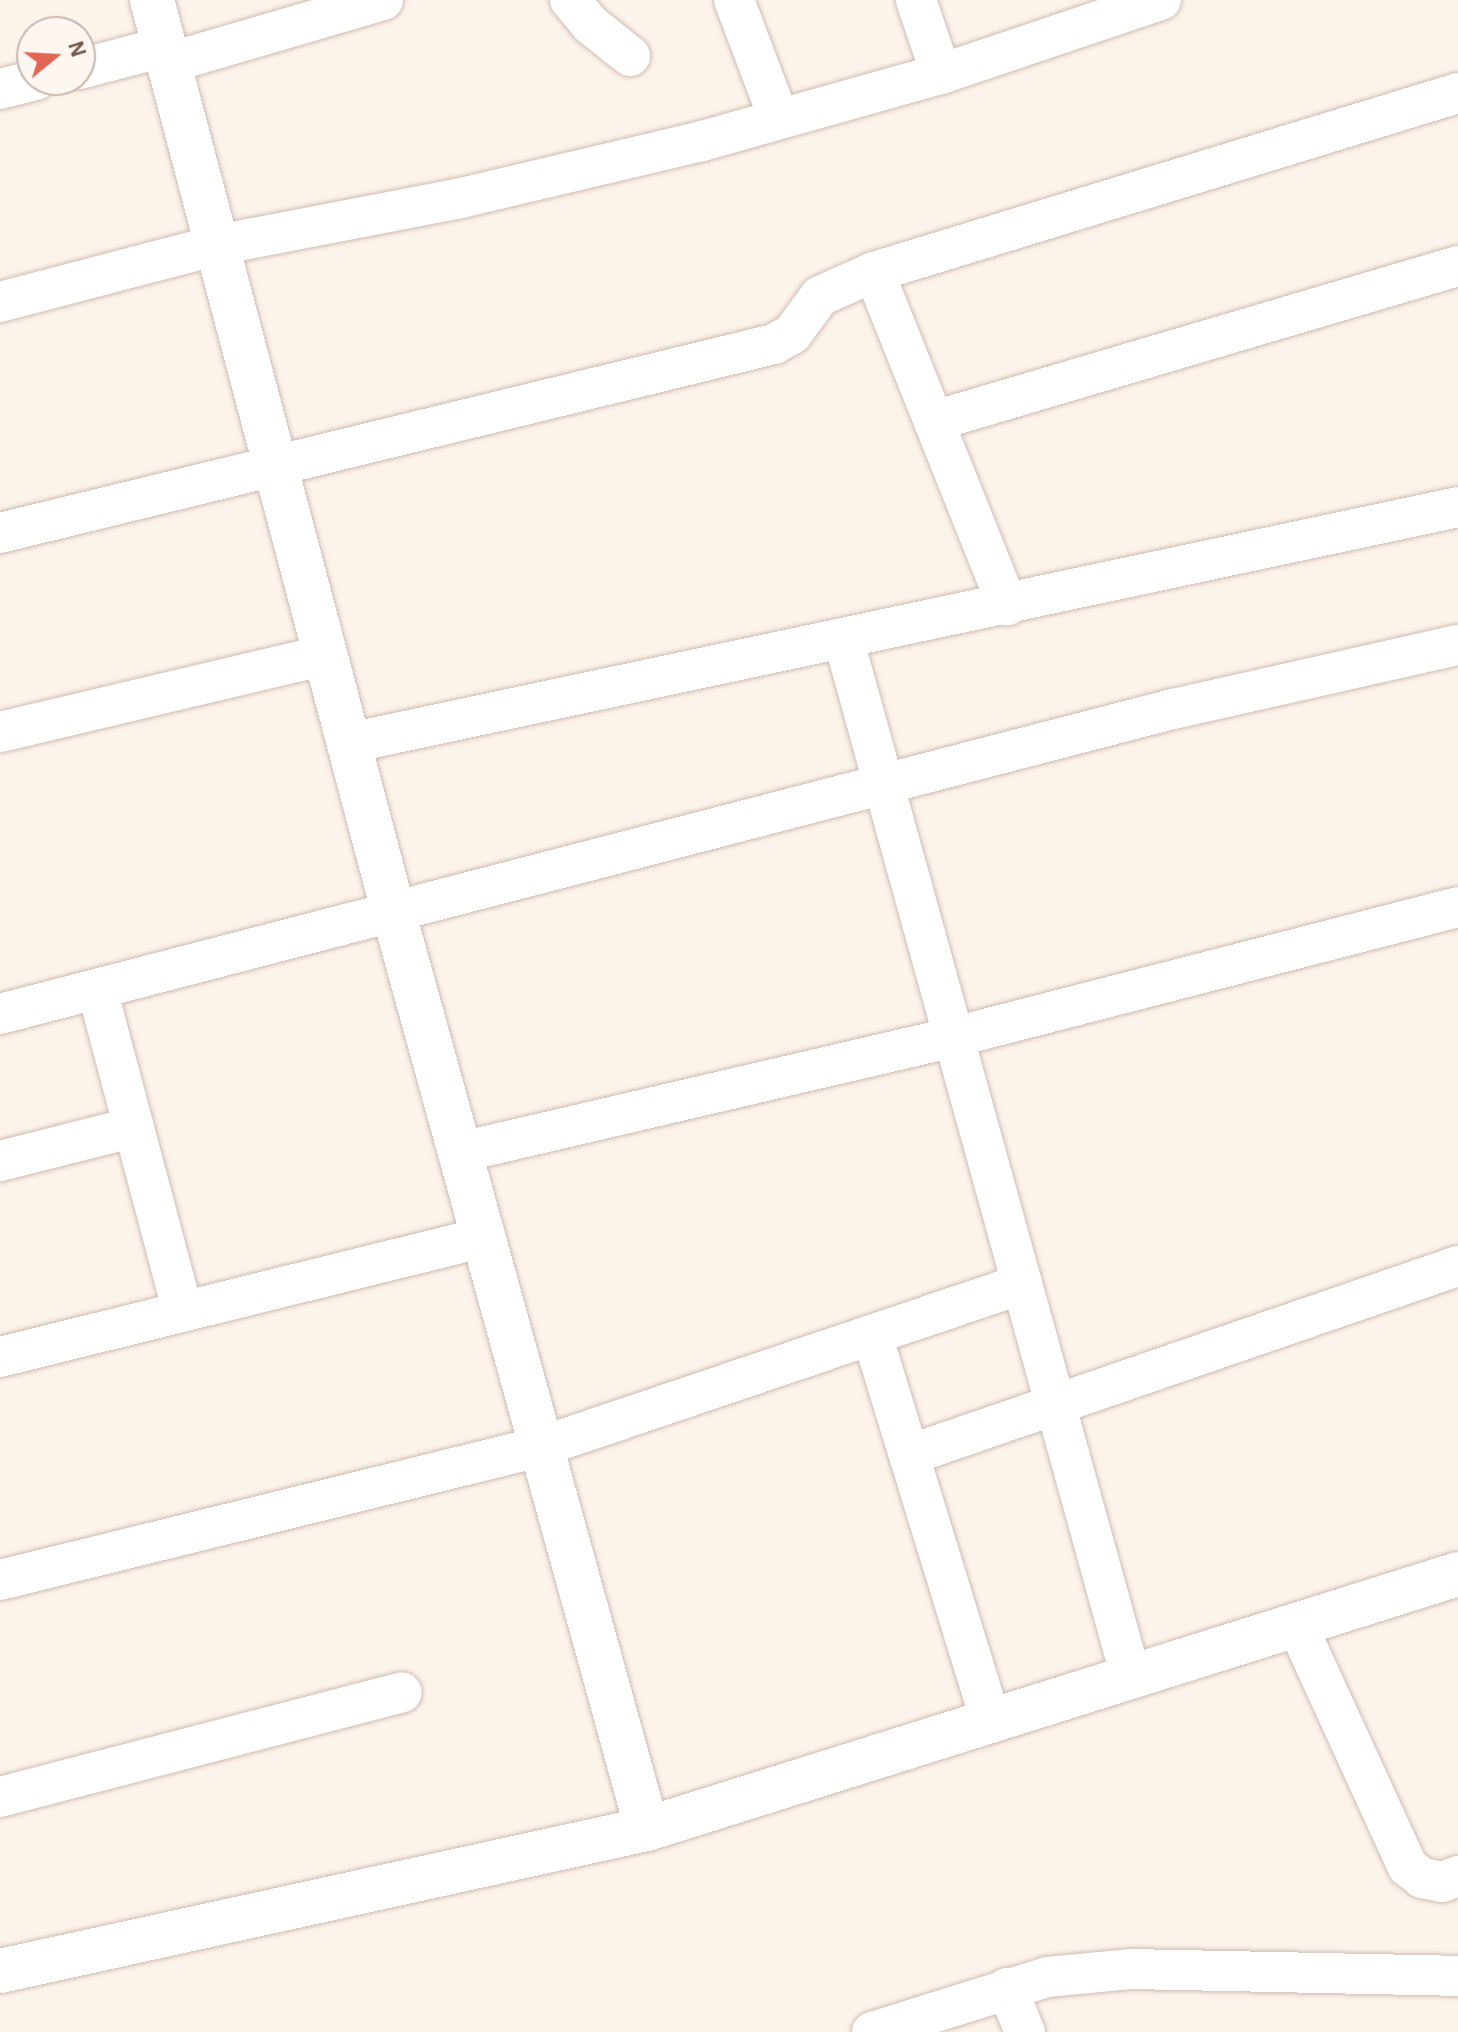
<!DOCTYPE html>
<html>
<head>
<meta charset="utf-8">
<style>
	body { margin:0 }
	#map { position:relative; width:1458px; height:2032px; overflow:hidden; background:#fcf3ea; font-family:"Alegreya Sans",sans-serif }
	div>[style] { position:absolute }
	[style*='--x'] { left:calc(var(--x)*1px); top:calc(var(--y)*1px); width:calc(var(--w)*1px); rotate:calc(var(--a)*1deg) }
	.roads { filter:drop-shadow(0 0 2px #d0bcb2) drop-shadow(0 0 2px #d0bcb2) }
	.street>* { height:40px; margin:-20px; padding:0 20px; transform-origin:20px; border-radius:20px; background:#fff }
	.secondary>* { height:44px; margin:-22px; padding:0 22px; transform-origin:22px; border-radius:22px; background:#fff }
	span { translate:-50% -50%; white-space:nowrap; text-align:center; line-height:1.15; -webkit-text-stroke:8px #fef7f1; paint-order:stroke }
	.north { position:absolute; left:16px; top:16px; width:80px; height:80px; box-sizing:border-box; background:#fef7f1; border:2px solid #c8b7b0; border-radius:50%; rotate:72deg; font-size:22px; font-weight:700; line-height:32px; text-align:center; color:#76584e }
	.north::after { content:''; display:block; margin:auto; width:28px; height:36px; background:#e06555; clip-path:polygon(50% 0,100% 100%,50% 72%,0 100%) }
</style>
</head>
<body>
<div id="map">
	<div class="roads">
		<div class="street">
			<i style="--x:570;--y:0;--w:33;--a:50"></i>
			<i style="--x:591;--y:25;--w:50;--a:38.5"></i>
			<i style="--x:734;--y:0;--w:127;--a:69.3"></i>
			<i style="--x:916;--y:0;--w:78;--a:71.3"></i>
			<i style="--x:168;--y:63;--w:224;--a:-16.3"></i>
			<i style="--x:80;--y:69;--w:87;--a:-14.7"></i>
			<i style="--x:0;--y:89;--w:37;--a:-14"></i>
			<i style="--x:874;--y:272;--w:359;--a:68.2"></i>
			<i style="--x:0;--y:302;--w:224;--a:-14.7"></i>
			<i style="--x:217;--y:245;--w:248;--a:-10.9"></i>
			<i style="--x:461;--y:198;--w:248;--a:-13.3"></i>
			<i style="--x:702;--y:141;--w:248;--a:-15.7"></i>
			<i style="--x:941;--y:74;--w:232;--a:-18.6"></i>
			<i style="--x:934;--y:421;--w:546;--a:-16.48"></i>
			<i style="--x:0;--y:533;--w:797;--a:-13.72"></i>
			<i style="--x:774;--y:344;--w:21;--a:-29"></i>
			<i style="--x:792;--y:334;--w:47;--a:-53.6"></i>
			<i style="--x:820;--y:296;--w:59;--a:-24"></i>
			<i style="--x:874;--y:272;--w:611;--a:-17.04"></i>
			<i style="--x:844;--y:641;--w:1075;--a:74.52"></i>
			<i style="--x:0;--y:732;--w:334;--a:-13.3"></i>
			<i style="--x:349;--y:743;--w:1134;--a:-12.01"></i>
			<i style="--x:97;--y:989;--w:334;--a:75.1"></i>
			<i style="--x:0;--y:1014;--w:1212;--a:-14.58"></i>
			<i style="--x:1173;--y:709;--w:292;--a:-12.7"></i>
			<i style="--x:461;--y:1152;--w:506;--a:-13.13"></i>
			<i style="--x:954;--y:1037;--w:520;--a:-14.46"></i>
			<i style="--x:0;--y:1161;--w:138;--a:-14.2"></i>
			<i style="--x:872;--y:1335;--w:404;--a:72.9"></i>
			<i style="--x:0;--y:1357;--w:500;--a:-13.9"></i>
			<i style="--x:909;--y:1455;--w:581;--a:-19"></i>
			<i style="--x:0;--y:1580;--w:559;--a:-13.86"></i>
			<i style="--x:543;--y:1446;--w:506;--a:-18.69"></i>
			<i style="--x:1297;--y:1625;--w:266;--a:65.4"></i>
			<i style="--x:1408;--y:1867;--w:18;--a:38"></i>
			<i style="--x:1422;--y:1878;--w:21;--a:11"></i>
			<i style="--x:1443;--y:1882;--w:16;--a:-22"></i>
			<i style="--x:0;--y:1797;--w:415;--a:-14.6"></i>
			<i style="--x:1007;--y:1988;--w:48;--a:67.8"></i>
			<i style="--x:872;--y:2032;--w:183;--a:-17.4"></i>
			<i style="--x:1047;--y:1977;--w:83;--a:-5.5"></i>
			<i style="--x:1130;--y:1969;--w:328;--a:1.2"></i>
		</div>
		<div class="secondary">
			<i style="--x:152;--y:0;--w:945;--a:75.17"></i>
			<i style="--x:394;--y:914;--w:949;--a:74.54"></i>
			<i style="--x:0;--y:1971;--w:662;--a:-12.38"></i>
			<i style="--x:647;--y:1829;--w:850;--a:-17.45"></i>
		</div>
	</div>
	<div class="north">N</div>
</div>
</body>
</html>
